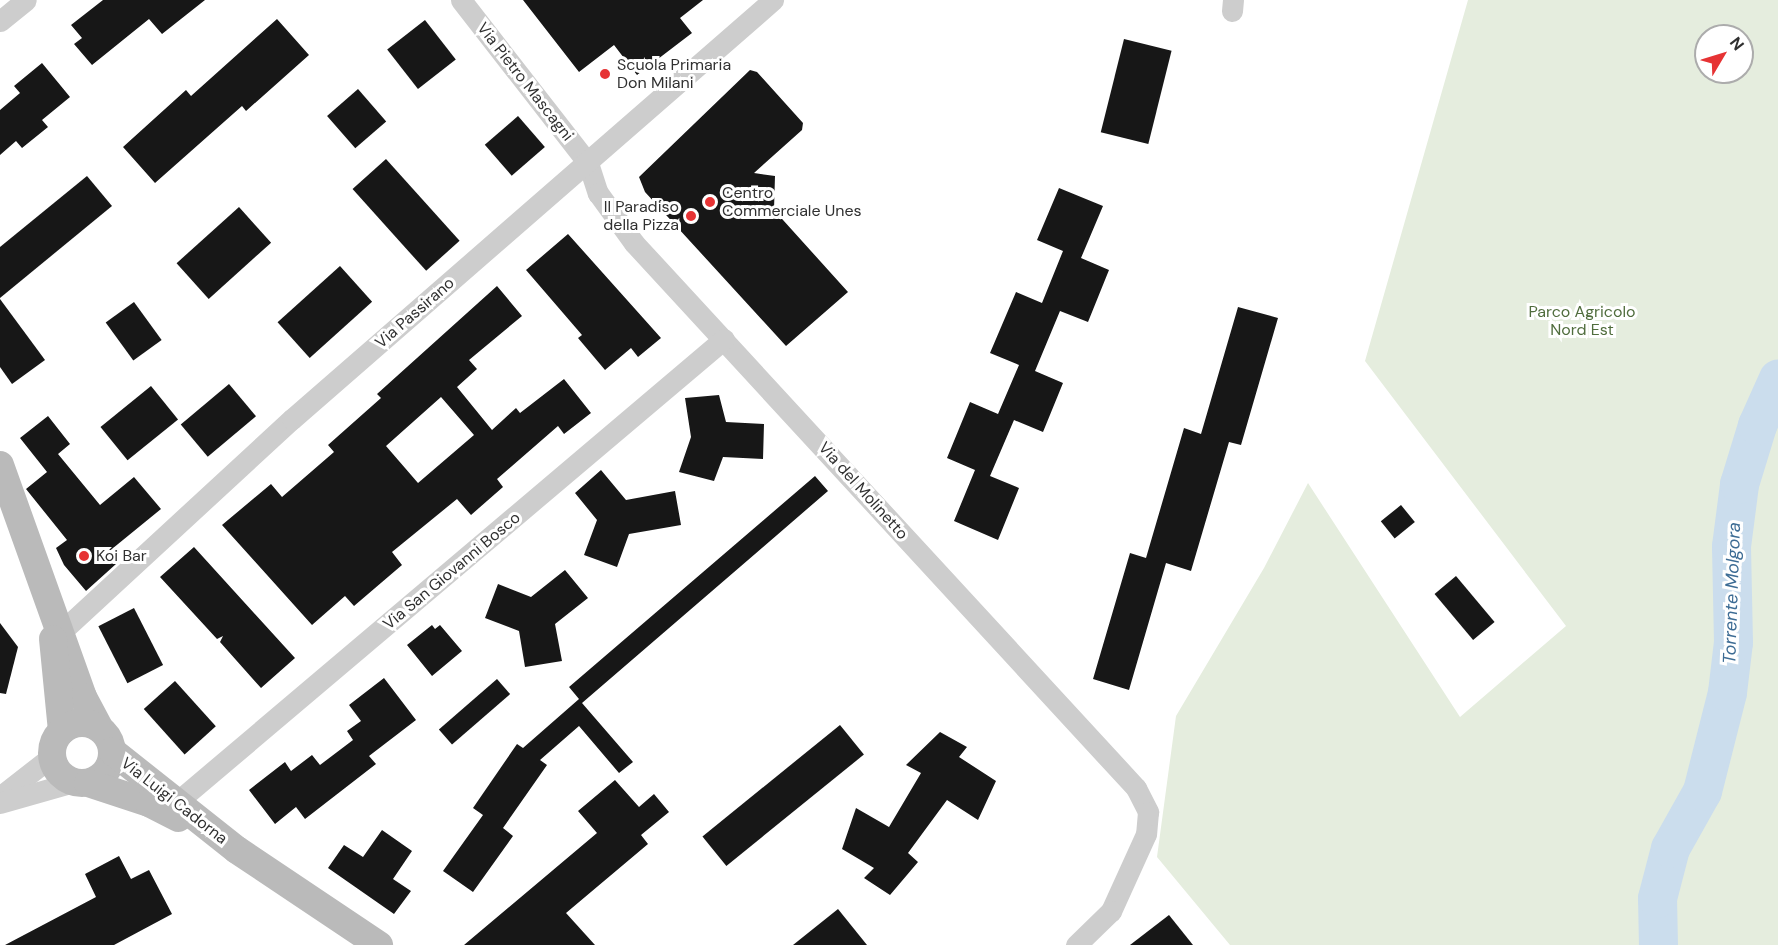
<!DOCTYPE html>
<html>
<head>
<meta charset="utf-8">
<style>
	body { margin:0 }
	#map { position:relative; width:1778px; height:945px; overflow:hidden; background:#fff; font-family:"DM Sans",sans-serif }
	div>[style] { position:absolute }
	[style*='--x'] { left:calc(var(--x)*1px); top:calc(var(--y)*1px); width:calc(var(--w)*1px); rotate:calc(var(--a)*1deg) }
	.green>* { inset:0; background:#e5edde }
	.river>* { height:39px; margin:-19.5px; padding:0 19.5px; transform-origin:19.5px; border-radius:19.5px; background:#cbdded }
	.building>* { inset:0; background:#171717; transform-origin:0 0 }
	.street>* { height:21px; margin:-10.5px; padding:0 10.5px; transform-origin:10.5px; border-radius:10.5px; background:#cdcdcd }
	.secondary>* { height:28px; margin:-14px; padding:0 14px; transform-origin:14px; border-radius:14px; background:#bababa }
	.secondary>.ring { margin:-14px; padding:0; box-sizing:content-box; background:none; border:28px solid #bababa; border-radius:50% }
	.dots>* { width:16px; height:16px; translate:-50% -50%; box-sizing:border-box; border:3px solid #fff; border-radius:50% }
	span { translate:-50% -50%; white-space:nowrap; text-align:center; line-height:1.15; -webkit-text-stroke:6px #fff; paint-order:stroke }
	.poi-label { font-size:16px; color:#303030 }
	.left { translate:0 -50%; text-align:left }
	.right { translate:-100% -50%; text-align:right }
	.street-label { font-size:16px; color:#303030 }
	.park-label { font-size:16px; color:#506d3d }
	.water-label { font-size:18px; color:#3d6c94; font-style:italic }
	.north { position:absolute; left:1694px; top:24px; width:60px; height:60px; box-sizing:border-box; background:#fff; border:2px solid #acacac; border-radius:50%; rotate:52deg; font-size:16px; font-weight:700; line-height:24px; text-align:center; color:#303030 }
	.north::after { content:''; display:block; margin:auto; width:21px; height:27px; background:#e63334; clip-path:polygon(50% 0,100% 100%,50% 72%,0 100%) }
</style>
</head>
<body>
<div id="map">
	<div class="green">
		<i style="clip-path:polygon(evenodd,1468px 0,1778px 0,1778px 945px,1230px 945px,1157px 857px,1176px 716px,1264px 568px,1308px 483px,1460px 717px,1566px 626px,1365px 361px,1468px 0,1706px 36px,1742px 36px,1742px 72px,1706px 72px,1706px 36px)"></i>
	</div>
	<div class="river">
		<i style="--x:1658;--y:945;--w:47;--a:-91.2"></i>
		<i style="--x:1657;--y:898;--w:52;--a:-75.4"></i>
		<i style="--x:1670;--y:848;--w:65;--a:-60.7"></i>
		<i style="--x:1702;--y:791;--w:102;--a:-75.8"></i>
		<i style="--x:1727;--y:692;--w:50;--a:-83.2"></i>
		<i style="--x:1733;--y:642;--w:96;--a:-91.2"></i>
		<i style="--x:1731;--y:546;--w:63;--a:-82.6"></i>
		<i style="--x:1739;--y:484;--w:62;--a:-73"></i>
		<i style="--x:1757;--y:425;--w:51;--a:-65.9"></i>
	</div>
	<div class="building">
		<i style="clip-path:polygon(103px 0,205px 0,162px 34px,149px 19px,92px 65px,74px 44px,82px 38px,71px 25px)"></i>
		<i style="clip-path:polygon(523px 0,703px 0,680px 18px,692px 33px,637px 75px,614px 45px,579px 72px)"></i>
		<i style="clip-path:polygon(277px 19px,309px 55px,246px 111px,242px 106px,155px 183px,123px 147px,186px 90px,191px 96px)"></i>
		<i style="left:425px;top:20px;width:50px;height:48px;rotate:52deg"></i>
		<i style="left:1124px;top:39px;width:49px;height:96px;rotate:14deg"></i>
		<i style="clip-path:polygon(42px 63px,70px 97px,42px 120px,48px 127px,22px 148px,16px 141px,0 155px,0 110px,20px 93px,14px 86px)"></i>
		<i style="clip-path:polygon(750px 70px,757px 72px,803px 123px,802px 130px,754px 173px,775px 176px,774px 210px,848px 292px,786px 346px,645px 192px,639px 177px)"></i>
		<i style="left:358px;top:89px;width:43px;height:41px;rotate:49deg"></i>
		<i style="left:518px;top:116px;width:41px;height:44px;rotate:49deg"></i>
		<i style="left:386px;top:159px;width:110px;height:45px;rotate:48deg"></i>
		<i style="clip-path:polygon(87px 176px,112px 206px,0 298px,0 247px)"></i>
		<i style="clip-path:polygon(1059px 188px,1103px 206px,1081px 258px,1109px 270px,1088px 322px,1060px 311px,1035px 371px,1063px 383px,1043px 432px,1014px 420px,990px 476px,1019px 488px,998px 540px,954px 521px,975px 470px,947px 458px,970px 402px,998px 414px,1019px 365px,990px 353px,1016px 292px,1042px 303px,1063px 251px,1037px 240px)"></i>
		<i style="left:239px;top:207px;width:48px;height:84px;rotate:48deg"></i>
		<i style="clip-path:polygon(568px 234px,661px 338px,638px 357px,631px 348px,605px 370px,578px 338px,582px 335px,526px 270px)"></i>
		<i style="left:340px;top:266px;width:48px;height:84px;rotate:48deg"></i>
		<i style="clip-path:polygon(evenodd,497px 286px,522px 316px,469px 360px,477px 369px,457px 387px,492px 430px,516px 408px,520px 413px,564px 379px,591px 413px,564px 434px,558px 426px,497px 479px,503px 487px,471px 515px,457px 499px,392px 552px,402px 565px,354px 606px,345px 596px,312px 625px,222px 525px,271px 484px,282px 497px,334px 452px,328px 445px,381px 398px,377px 394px,497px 286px,441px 397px,474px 435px,418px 483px,386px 446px,441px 397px)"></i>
		<i style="clip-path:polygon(0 299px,45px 360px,12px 384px,0 367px)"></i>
		<i style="left:134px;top:302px;width:47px;height:35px;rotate:54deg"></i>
		<i style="clip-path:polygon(1238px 307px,1278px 318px,1241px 445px,1229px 442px,1191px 571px,1166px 563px,1129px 690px,1093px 679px,1130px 553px,1146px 558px,1184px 428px,1201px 434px)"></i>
		<i style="left:229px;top:384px;width:42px;height:63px;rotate:50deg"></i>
		<i style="left:151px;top:386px;width:43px;height:65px;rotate:51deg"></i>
		<i style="clip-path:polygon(719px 395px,726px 422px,764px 424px,763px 459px,723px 457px,714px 481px,679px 472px,691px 437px,685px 398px)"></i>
		<i style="clip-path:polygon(48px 416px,70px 444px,58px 454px,100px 505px,134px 477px,161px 509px,107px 553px,116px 564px,86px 591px,64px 565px,56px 548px,67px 540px,26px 489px,47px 472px,20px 438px)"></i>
		<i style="clip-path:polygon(601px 470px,626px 500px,675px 491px,681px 525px,629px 534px,617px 567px,584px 555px,597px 520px,575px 493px)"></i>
		<i style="clip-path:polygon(815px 476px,828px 491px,582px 703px,633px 762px,619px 773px,579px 726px,540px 760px,547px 765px,503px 828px,513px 836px,473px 892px,443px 871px,483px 815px,473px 808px,517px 744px,523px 748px,579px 699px,569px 687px)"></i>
		<i style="left:1401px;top:505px;width:22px;height:26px;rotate:51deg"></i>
		<i style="clip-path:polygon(194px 547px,295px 658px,261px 688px,220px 642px,223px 636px,217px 639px,160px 577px)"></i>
		<i style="clip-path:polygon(565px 570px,588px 598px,555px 624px,562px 661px,525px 667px,519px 631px,485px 618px,498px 584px,531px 597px)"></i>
		<i style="left:1456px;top:576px;width:60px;height:28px;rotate:50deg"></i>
		<i style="left:134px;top:608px;width:64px;height:40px;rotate:63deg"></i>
		<i style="clip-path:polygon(0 623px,18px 647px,6px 694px,0 693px)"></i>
		<i style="clip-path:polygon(432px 625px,435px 629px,440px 625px,462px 651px,432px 676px,407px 645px)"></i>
		<i style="clip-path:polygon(384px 678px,416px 720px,369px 756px,376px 764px,305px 819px,296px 807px,275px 824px,249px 790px,285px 762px,291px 771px,312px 755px,320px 765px,353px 740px,347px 731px,361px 721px,349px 705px)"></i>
		<i style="left:497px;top:679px;width:20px;height:77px;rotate:49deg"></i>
		<i style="left:175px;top:681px;width:61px;height:42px;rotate:48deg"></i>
		<i style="left:840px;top:725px;width:38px;height:177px;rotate:51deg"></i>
		<i style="clip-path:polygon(940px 732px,967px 747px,959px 757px,996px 781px,978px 820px,947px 800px,908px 853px,918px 862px,890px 895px,864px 878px,874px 868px,842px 849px,856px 808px,889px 827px,921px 773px,906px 765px)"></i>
		<i style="clip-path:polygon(615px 780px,639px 807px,654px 794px,669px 812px,641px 835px,648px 844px,566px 913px,595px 945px,464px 945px,597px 833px,578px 811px)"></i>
		<i style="clip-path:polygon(382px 830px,412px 851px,393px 879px,411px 891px,394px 914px,328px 868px,344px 845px,363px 857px)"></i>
		<i style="clip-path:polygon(119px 856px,131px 879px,149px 870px,172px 914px,114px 945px,5px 945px,96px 897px,85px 874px)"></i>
		<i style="clip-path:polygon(838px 909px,867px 945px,793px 945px)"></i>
		<i style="clip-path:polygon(1169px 915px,1193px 945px,1130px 945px)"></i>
	</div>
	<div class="street">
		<i style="--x:461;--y:0;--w:207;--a:52.1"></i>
		<i style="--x:588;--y:163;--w:32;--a:72"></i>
		<i style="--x:598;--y:193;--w:62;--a:54.2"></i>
		<i style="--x:634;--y:243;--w:741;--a:47.35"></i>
		<i style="--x:1136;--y:788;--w:27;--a:63"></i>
		<i style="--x:1148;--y:812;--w:22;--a:95"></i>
		<i style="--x:1146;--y:834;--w:85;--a:114.4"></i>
		<i style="--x:1111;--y:911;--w:49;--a:135.8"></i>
		<i style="--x:1232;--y:11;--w:11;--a:-85"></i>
		<i style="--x:0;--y:21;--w:33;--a:-39"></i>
		<i style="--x:62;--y:631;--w:313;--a:-42.7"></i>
		<i style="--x:292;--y:419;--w:638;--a:-41.06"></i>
		<i style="--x:1;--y:796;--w:65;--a:-38.1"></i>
		<i style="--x:178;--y:801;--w:715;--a:-40.24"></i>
		<i style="--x:0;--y:803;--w:76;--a:-16"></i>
	</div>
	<div class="secondary">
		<i style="--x:0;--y:465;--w:246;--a:70.3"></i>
		<i style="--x:83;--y:697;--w:36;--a:62"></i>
		<i style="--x:53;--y:639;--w:92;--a:84.4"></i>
		<i class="ring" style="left:52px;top:723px;width:32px;height:32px"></i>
		<i style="--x:112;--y:751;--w:159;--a:38.4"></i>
		<i style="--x:237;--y:850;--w:171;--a:33.8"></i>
		<i style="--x:88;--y:783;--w:64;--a:18.2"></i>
		<i style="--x:149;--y:803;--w:33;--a:27"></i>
	</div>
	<div class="dots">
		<i style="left:605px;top:74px;background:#e63334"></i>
		<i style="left:710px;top:202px;background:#e63334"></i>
		<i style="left:691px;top:216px;background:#e63334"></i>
		<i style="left:84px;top:556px;background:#e63334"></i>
	</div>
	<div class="poi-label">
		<span class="left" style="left:617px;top:74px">Scuola Primaria<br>Don Milani</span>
		<span class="left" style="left:722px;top:202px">Centro<br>Commerciale Unes</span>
		<span class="right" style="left:679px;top:216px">Il Paradiso<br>della Pizza</span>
		<span class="left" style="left:96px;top:556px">Koi Bar</span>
	</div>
	<div class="street-label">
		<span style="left:525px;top:82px;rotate:52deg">Via Pietro Mascagni</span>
		<span style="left:415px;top:313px;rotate:-41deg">Via Passirano</span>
		<span style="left:863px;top:491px;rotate:48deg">Via del Molinetto</span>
		<span style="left:452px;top:571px;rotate:-40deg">Via San Giovanni Bosco</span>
		<span style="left:174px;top:801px;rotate:38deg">Via Luigi Cadorna</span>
	</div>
	<div class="park-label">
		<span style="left:1582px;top:321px">Parco Agricolo<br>Nord Est</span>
	</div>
	<div class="water-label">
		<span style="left:1732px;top:593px;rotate:-88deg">Torrente Molgora</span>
	</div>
	<div class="north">N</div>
</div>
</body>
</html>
